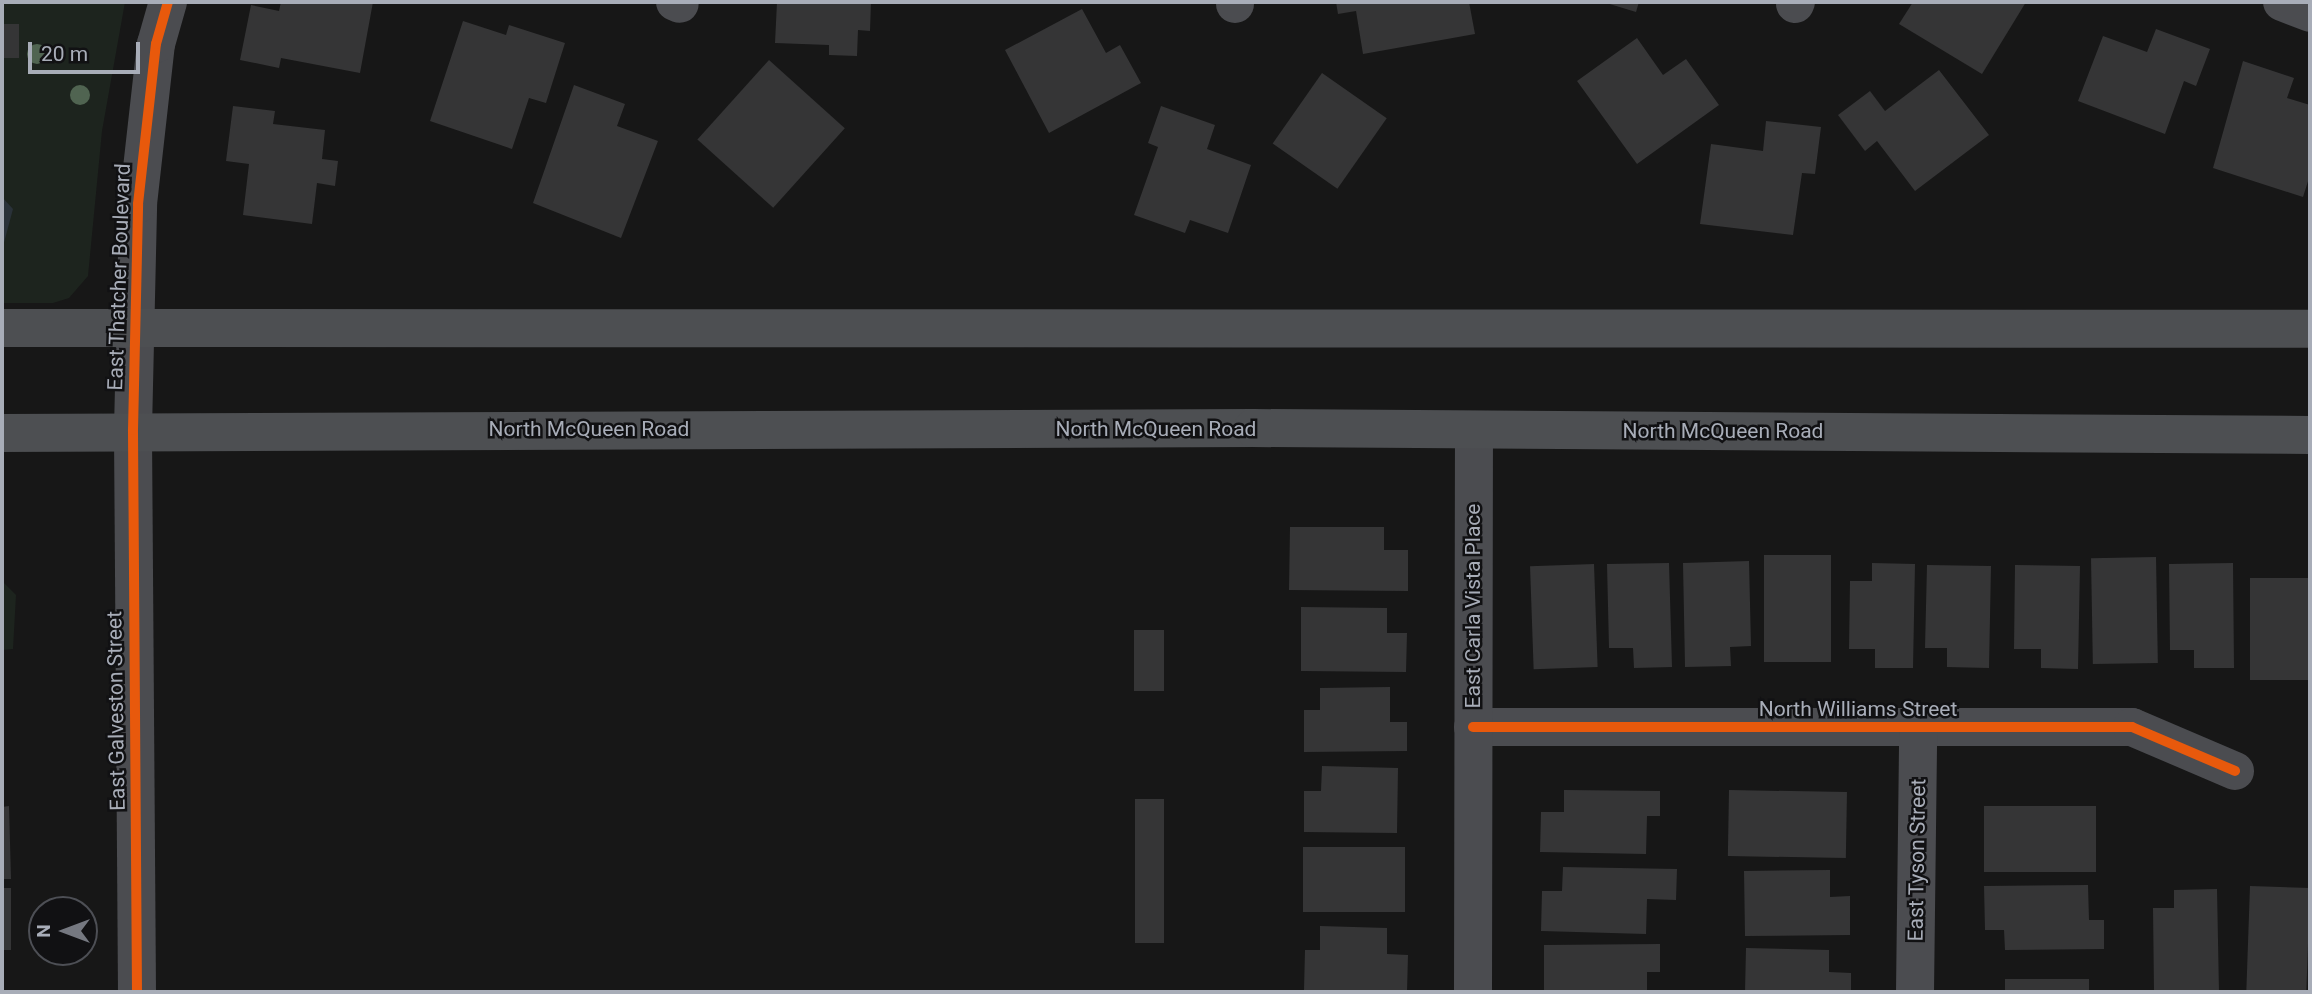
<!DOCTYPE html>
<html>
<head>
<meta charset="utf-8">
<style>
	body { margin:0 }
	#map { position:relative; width:2312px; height:994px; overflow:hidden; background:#171717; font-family:Roboto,sans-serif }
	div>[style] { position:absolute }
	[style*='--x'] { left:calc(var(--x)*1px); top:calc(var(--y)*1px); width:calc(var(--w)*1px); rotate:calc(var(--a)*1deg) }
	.green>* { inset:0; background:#1d241e }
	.water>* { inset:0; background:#2a3239 }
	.building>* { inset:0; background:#353536; transform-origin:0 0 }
	.minor>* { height:38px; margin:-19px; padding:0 19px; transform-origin:19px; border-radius:19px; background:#4b4c50 }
	.major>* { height:38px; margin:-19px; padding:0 19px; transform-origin:19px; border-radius:19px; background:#4d4f52 }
	.cycleway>* { height:10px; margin:-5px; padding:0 5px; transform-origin:5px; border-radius:5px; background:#e8590c }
	.trees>* { width:20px; height:20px; margin:-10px; border-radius:50%; background:#506451 }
	span { translate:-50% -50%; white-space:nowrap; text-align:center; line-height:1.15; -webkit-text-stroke:5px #111113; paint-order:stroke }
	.street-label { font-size:21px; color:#a8adb8 }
	.frame { position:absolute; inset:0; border:4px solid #a8adb8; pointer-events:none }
	.north { position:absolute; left:28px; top:896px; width:70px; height:70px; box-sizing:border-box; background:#111113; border:2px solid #4d4f55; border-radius:50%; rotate:270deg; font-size:19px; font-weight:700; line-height:28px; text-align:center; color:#a8adb8 }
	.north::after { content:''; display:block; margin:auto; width:24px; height:32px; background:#757880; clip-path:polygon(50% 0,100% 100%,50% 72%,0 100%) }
	.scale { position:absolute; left:28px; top:42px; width:112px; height:32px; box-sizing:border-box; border:4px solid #a8adb8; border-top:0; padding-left:9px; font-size:21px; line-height:24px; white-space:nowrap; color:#a8adb8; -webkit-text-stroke:5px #111113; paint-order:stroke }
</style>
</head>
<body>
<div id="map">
	<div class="green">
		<i style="clip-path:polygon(2px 2px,125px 2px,102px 131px,88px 276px,69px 298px,53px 303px,2px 303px)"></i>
		<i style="clip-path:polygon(2px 581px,16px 595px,13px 649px,2px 650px)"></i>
	</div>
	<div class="water">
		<i style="clip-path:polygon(2px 197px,13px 209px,2px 250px)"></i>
	</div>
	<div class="building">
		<i style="clip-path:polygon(281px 2px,373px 2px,360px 73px,281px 58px,279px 68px,240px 60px,251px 5px,279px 11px)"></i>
		<i style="clip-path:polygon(777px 2px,871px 2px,870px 31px,858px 30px,857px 56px,829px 55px,829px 45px,775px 43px)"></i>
		<i style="clip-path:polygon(1336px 2px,1469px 2px,1475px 34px,1363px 54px,1356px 11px,1338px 14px)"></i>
		<i style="clip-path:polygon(1603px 2px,1639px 2px,1636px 12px)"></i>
		<i style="clip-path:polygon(1913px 2px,2026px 2px,1982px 74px,1899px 24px)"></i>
		<i style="clip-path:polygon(1082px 9px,1106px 53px,1120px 45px,1141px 83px,1049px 133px,1005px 50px)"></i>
		<i style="clip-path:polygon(463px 21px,506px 35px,509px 25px,565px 43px,546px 103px,529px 98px,512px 149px,430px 121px)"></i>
		<i style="left:2px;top:24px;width:17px;height:34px"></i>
		<i style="clip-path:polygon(2156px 29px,2210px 49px,2196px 86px,2184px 81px,2165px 134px,2078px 101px,2103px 36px,2147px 52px)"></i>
		<i style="clip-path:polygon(1637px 38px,1663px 75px,1686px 59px,1719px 105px,1637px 164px,1577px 81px)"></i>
		<i style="left:769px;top:60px;width:102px;height:107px;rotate:42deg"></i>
		<i style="clip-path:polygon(2243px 61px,2294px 78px,2287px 98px,2310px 105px,2310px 175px,2303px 197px,2213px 168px)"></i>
		<i style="clip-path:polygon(1939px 70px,1989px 135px,1915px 191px,1877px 141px,1865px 151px,1838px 115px,1870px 91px,1885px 111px)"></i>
		<i style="left:1322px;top:73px;width:79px;height:86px;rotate:35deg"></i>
		<i style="clip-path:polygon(574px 85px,625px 104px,617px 126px,658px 141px,621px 238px,533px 203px)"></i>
		<i style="clip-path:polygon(233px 106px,275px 111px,273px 124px,325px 130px,322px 159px,338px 161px,335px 186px,317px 183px,312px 224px,243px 215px,249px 164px,226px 161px)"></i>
		<i style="clip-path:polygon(1161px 106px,1215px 125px,1207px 149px,1251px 165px,1228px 233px,1190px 220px,1185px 233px,1134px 215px,1158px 147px,1148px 143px)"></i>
		<i style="clip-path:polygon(1766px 121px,1821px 127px,1815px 174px,1802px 173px,1793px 235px,1700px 224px,1711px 144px,1763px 151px)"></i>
		<i style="clip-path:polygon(1290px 527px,1384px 527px,1384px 550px,1408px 550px,1408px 591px,1289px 590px)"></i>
		<i style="left:1764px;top:555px;width:67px;height:107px"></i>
		<i style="left:2156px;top:557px;width:106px;height:65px;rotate:89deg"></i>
		<i style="clip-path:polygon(1749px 561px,1751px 646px,1730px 647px,1731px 666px,1685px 667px,1683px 563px)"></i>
		<i style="clip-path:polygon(1669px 563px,1672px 667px,1634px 668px,1633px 648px,1609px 648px,1607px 564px)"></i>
		<i style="clip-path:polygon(1872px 563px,1915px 564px,1913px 668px,1875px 668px,1875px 649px,1849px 649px,1850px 581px,1872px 581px)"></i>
		<i style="clip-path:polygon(2233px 563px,2234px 668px,2194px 668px,2194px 650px,2170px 650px,2169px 564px)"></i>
		<i style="left:1594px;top:564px;width:103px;height:64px;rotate:88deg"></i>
		<i style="clip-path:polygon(1927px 565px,1991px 566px,1989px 668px,1947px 667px,1947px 648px,1925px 648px)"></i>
		<i style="clip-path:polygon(2015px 565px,2080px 566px,2078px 669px,2041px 668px,2041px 649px,2014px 649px)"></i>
		<i style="left:2310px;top:578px;width:102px;height:60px;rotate:90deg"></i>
		<i style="clip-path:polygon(1301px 607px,1387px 608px,1387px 633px,1407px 633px,1406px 672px,1301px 671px)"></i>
		<i style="left:1134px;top:630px;width:30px;height:61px"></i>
		<i style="clip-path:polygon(1390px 687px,1390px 722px,1407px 722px,1407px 751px,1304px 752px,1304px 710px,1320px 710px,1320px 688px)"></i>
		<i style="clip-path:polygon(1322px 766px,1398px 768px,1397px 833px,1304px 832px,1304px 791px,1321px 791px)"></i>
		<i style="clip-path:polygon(1564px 790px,1660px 791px,1660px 816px,1647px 816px,1646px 854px,1540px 852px,1541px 812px,1564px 812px)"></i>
		<i style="left:1729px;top:790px;width:118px;height:66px;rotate:1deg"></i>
		<i style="left:1135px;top:799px;width:29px;height:144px"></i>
		<i style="clip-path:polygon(9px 806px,11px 879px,2px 879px,2px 807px)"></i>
		<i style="left:2096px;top:806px;width:66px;height:112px;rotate:90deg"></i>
		<i style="left:1405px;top:847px;width:65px;height:102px;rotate:90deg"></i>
		<i style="clip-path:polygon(1563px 867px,1677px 869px,1676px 900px,1647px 899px,1646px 934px,1541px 931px,1542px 891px,1562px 891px)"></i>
		<i style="clip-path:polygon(1830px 870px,1830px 897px,1850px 896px,1850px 935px,1745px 936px,1744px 871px)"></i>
		<i style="clip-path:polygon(2088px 885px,2089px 920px,2104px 920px,2104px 949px,2005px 950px,2004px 930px,1985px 930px,1984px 886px)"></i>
		<i style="left:2250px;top:886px;width:60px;height:104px;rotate:2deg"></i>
		<i style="left:2px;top:888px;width:9px;height:62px"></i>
		<i style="clip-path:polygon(2217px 889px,2219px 992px,2154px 992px,2153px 908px,2174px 908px,2174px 890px)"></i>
		<i style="clip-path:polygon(1320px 926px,1387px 928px,1387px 954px,1408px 955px,1407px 992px,1304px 990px,1305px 950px,1320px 950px)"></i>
		<i style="clip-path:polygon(1660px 944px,1660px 972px,1647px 972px,1647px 992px,1544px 992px,1544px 945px)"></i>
		<i style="clip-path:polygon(1746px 948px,1829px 950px,1829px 972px,1851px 973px,1851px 992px,1745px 992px)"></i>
		<i style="left:2089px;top:979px;width:13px;height:84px;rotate:90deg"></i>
	</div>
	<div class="minor">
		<i style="--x:675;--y:2;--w:5;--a:22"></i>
		<i style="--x:1235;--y:2;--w:2;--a:90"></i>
		<i style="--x:2282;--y:2;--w:30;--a:21"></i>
		<i style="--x:1795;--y:4;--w:2;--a:-63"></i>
		<i style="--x:1473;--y:727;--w:659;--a:0"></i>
		<i style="--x:2132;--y:727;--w:112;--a:23.1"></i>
		<i style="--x:137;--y:992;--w:562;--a:-90.41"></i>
		<i style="--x:133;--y:430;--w:226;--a:-88.7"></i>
		<i style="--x:138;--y:204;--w:161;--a:-83.6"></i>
		<i style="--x:156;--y:44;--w:44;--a:-74.1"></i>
		<i style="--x:1473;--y:992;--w:562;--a:-89.9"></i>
		<i style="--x:1915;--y:992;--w:264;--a:-89.3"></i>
	</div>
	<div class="major">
		<i style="--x:2;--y:328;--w:2308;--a:0.02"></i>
		<i style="--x:2;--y:433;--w:1251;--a:-0.23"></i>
		<i style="--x:1253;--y:428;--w:1057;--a:0.38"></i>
	</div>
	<div class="cycleway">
		<i style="--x:1473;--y:727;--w:659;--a:0"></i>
		<i style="--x:2132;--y:727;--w:112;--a:23.1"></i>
		<i style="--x:137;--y:992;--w:562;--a:-90.41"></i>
		<i style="--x:133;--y:430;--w:226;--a:-88.7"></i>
		<i style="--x:138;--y:204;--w:161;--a:-83.6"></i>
		<i style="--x:156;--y:44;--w:44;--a:-74.1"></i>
	</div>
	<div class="trees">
		<i style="left:37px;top:54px"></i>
		<i style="left:80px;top:95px"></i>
	</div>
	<div class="street-label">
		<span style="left:119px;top:277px;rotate:-88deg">East Thatcher Boulevard</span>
		<span style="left:589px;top:429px">North McQueen Road</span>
		<span style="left:1156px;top:429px">North McQueen Road</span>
		<span style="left:1723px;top:431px">North McQueen Road</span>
		<span style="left:1473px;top:606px;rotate:-90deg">East Carla Vista Place</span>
		<span style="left:1858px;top:709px">North Williams Street</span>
		<span style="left:116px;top:711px;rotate:-91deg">East Galveston Street</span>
		<span style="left:1917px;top:860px;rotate:-89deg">East Tyson Street</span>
	</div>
	<div class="frame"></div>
	<div class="north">N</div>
	<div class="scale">20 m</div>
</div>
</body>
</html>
